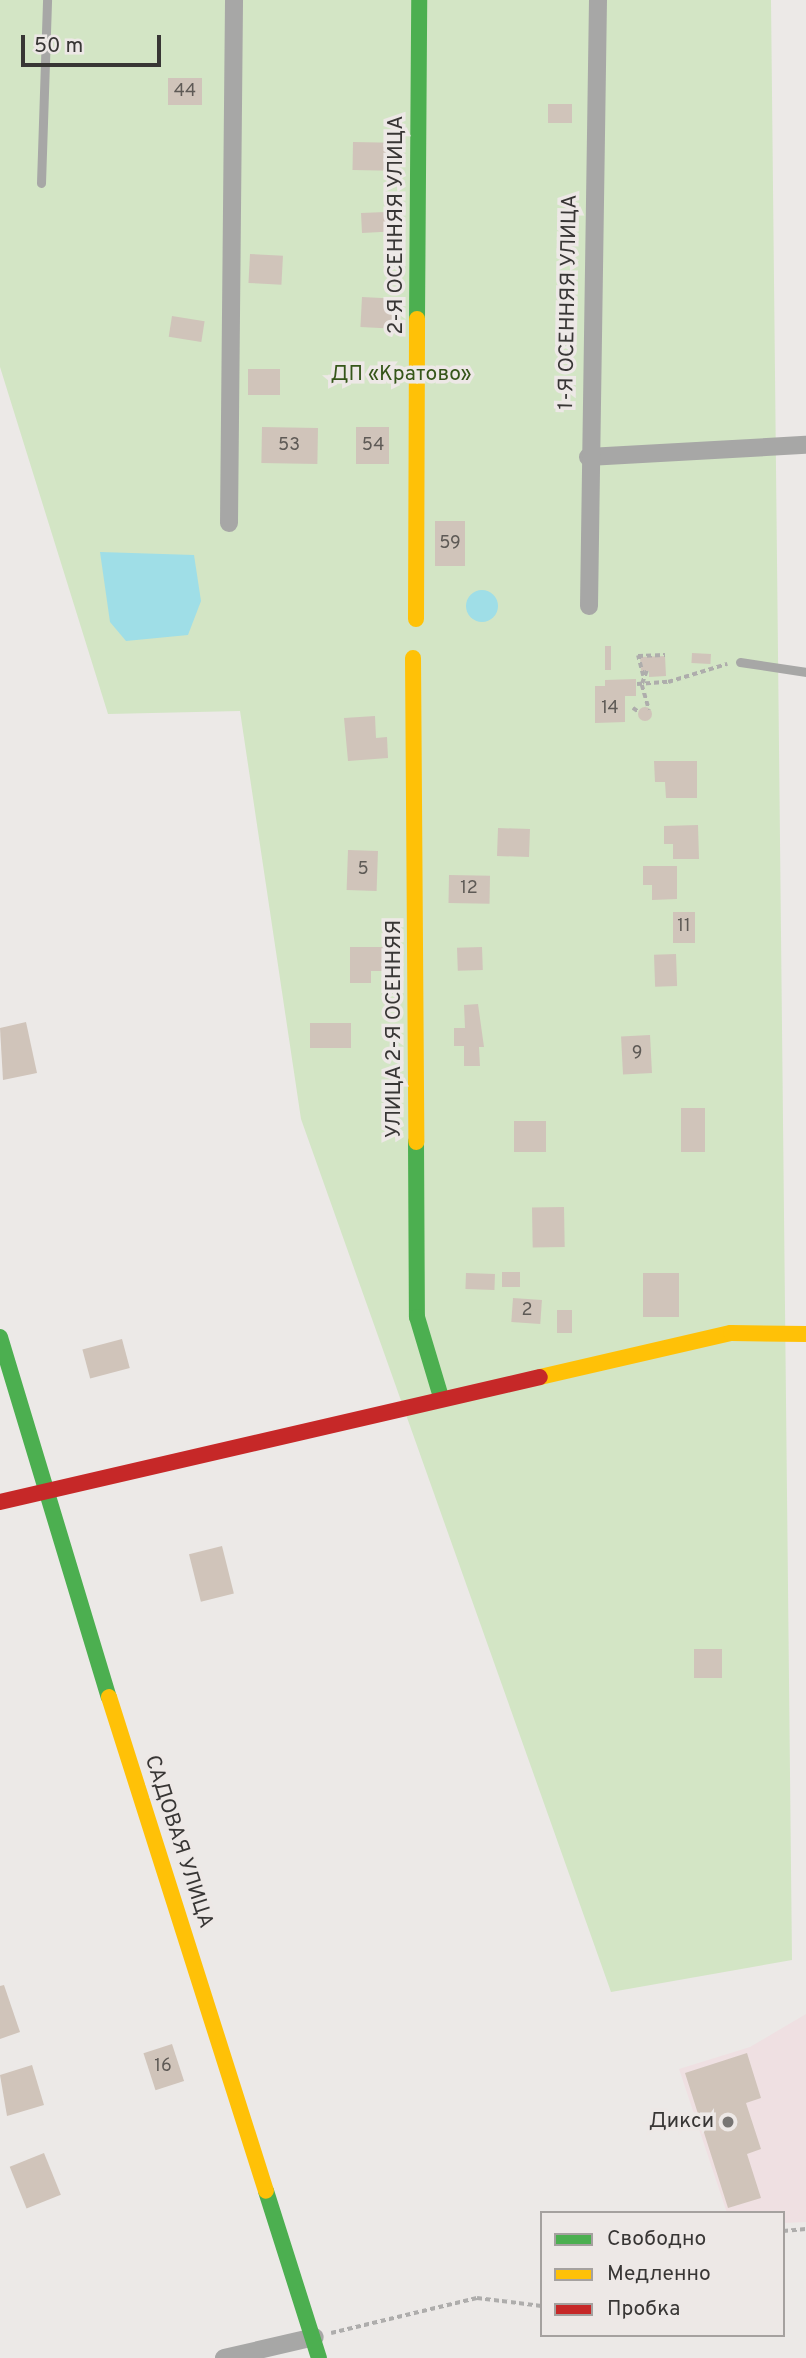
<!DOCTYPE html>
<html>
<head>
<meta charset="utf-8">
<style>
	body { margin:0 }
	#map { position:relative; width:806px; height:2358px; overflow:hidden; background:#ece9e7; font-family:Overpass,sans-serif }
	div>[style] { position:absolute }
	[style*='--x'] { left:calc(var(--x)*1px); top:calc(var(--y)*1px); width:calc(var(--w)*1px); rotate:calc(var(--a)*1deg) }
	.commercial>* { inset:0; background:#efe0e2 }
	.green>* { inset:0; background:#d3e5c5 }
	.water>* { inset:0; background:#9fdee7 }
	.round { border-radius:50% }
	.building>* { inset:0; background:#d0c4ba; transform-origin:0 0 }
	.path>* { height:3.5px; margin-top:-1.75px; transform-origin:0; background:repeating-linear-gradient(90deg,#aeadac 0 5px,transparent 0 8.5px) }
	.lane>* { height:9px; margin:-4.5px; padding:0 4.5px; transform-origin:4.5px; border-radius:4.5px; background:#a7a7a6 }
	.street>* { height:18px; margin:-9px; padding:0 9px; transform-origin:9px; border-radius:9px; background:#a7a7a6 }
	.fast>* { height:16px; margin:-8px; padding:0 8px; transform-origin:8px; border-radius:8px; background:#4caf50 }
	.slow>* { height:16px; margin:-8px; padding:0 8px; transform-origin:8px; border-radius:8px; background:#ffc107 }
	.jam>* { height:16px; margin:-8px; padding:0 8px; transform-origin:8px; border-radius:8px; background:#c62828 }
	.dots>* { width:19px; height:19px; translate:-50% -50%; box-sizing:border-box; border:4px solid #ede8e6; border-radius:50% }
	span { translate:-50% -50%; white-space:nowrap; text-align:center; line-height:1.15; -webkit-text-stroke:7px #ede8e6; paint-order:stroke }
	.number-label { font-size:18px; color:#5e5a56 }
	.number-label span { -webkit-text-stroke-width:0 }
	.street-label { font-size:21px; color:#383635 }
	.park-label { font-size:21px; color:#355619 }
	.poi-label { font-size:21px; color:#383635 }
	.right { translate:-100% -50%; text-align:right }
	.legend { position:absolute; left:540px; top:2211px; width:245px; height:126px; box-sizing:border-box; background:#ede8e6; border:2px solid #a5a19f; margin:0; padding:9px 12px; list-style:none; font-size:21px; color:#383635 }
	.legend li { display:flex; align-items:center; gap:14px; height:35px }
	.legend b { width:35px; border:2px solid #a5a19f }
	.scale { position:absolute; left:21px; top:35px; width:140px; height:32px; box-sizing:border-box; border:4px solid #383635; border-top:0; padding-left:9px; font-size:21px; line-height:24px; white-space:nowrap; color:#383635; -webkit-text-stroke:5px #ede8e6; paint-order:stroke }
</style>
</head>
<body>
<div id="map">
	<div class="commercial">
		<i style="clip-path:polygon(806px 2014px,806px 2222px,783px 2223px,783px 2213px,727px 2213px,679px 2069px,750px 2047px)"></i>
	</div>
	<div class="green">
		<i style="clip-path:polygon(0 0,771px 0,792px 1960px,611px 1992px,301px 1119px,240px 711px,108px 714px,0 367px)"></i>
	</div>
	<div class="water">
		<i style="clip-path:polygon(100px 552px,194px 555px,201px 601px,188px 635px,126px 641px,110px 622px)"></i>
		<i class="round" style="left:466px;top:590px;width:32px;height:32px"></i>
	</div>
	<div class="building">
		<i style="left:168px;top:78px;width:34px;height:27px"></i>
		<i style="left:548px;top:104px;width:24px;height:19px"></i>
		<i style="left:353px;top:142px;width:39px;height:28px;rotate:1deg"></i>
		<i style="clip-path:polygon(399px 205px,400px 231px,362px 233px,361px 213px,386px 212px,386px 206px)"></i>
		<i style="left:250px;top:254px;width:33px;height:29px;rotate:3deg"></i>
		<i style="left:362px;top:297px;width:34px;height:30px;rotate:3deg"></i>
		<i style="left:172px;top:316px;width:33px;height:21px;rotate:9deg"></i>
		<i style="left:248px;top:369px;width:32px;height:26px"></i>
		<i style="left:262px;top:427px;width:56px;height:36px;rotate:1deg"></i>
		<i style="left:389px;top:427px;width:37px;height:33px;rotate:90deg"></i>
		<i style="left:435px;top:521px;width:30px;height:45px"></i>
		<i style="left:605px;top:646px;width:6px;height:24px"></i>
		<i style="left:692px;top:653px;width:19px;height:10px;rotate:3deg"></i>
		<i style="clip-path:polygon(665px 656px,666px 676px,649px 677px,649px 671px,641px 672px,640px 657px)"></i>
		<i style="clip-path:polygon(636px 679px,636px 696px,625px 696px,625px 722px,595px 723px,595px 686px,605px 686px,605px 680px)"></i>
		<i class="round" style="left:638px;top:707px;width:14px;height:14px"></i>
		<i style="clip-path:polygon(375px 716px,376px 738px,387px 737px,388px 758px,348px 761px,344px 718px)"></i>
		<i style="clip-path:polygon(654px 761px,697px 761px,697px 798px,666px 798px,665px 782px,655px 782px)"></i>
		<i style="clip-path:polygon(698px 825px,699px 859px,673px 859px,673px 844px,664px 844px,664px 826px)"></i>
		<i style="left:498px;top:828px;width:32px;height:28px;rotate:2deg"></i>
		<i style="left:348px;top:850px;width:30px;height:40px;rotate:2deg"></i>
		<i style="clip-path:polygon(643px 866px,677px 866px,677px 899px,652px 900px,652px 885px,643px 885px)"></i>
		<i style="left:449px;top:875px;width:41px;height:28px;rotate:1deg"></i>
		<i style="left:673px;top:912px;width:22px;height:31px"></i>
		<i style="clip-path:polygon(350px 947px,387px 947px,387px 971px,371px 971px,371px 983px,350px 983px)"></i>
		<i style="left:482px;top:947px;width:23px;height:25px;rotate:88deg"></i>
		<i style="left:676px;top:954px;width:32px;height:22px;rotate:88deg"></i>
		<i style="clip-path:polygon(478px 1004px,484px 1047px,479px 1047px,480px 1066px,464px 1066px,464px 1046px,454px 1046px,454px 1028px,465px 1028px,464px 1005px)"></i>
		<i style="clip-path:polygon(26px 1022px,37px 1073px,3px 1080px,0 1028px)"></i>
		<i style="left:351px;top:1023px;width:25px;height:41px;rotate:90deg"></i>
		<i style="left:650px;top:1035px;width:38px;height:29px;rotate:87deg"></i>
		<i style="left:681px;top:1108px;width:24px;height:44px"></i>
		<i style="left:514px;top:1121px;width:32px;height:31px"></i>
		<i style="left:564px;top:1207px;width:40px;height:32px;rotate:89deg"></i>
		<i style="left:502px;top:1272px;width:18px;height:15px"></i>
		<i style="left:466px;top:1273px;width:29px;height:16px;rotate:2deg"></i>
		<i style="left:643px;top:1273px;width:36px;height:44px"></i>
		<i style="left:513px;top:1298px;width:29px;height:24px;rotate:4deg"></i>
		<i style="left:572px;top:1310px;width:23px;height:15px;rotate:90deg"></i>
		<i style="left:122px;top:1339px;width:30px;height:41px;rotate:75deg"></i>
		<i style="left:222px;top:1546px;width:49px;height:34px;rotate:76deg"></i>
		<i style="left:722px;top:1649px;width:29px;height:28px;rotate:90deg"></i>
		<i style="clip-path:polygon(4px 1985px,20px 2032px,0 2039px,0 1986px)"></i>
		<i style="left:172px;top:2044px;width:39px;height:30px;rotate:72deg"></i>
		<i style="clip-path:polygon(747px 2053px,761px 2098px,746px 2103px,761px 2149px,747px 2154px,761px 2198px,728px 2208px,685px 2073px)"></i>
		<i style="clip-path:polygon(32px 2065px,44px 2105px,7px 2116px,0 2075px)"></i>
		<i style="left:44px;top:2153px;width:45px;height:37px;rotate:68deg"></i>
	</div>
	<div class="path">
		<i style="--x:647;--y:671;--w:15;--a:110"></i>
		<i style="--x:642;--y:685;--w:26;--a:74"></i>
		<i style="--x:643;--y:676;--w:21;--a:-104"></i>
		<i style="--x:638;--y:656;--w:27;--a:-2"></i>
		<i style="--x:637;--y:684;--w:31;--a:-4"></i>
		<i style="--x:668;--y:682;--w:62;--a:-17"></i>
		<i style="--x:633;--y:708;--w:7;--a:34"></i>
		<i style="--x:783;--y:2231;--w:23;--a:-5"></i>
		<i style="--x:331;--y:2333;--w:150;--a:-13.5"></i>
		<i style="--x:477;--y:2298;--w:65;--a:7"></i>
	</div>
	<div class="lane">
		<i style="--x:41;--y:183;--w:183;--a:-88.1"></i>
		<i style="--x:740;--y:662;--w:67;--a:8.6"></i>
	</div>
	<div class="street">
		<i style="--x:588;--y:457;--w:218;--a:-3.2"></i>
		<i style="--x:229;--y:523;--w:523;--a:-89.45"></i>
		<i style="--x:589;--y:606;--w:606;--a:-89.15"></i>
		<i style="--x:224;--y:2358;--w:93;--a:-13"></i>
	</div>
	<div class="fast">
		<i style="--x:417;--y:319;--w:319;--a:-89.6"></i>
		<i style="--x:416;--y:1142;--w:175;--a:89.7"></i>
		<i style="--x:417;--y:1317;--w:84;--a:73.3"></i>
		<i style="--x:0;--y:1337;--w:376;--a:73.2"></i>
		<i style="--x:266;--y:2191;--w:175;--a:72.4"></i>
	</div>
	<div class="slow">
		<i style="--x:416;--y:619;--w:300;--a:-89.8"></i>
		<i style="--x:413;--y:658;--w:484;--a:89.6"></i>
		<i style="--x:540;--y:1377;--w:196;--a:-13"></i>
		<i style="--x:731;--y:1333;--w:75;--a:0.8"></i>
		<i style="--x:109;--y:1697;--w:518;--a:72.37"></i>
	</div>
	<div class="jam">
		<i style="--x:0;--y:1502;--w:554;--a:-13.03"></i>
	</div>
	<div class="dots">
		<i style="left:728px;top:2122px;background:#777573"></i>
	</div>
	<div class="number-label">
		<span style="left:185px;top:92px">44</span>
		<span style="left:289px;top:446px">53</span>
		<span style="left:373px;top:446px">54</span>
		<span style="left:450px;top:544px">59</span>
		<span style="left:610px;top:709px">14</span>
		<span style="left:363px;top:870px">5</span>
		<span style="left:469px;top:889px">12</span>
		<span style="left:684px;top:927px">11</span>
		<span style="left:637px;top:1054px">9</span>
		<span style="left:527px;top:1311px">2</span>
		<span style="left:163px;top:2067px">16</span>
	</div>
	<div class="street-label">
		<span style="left:397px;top:225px;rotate:-90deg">2-Я ОСЕННЯЯ УЛИЦА</span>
		<span style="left:569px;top:302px;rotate:-89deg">1-Я ОСЕННЯЯ УЛИЦА</span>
		<span style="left:395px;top:1029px;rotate:-90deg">УЛИЦА 2-Я ОСЕННЯЯ</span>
		<span style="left:178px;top:1842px;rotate:72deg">САДОВАЯ УЛИЦА</span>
	</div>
	<div class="park-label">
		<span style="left:401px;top:375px">ДП «Кратово»</span>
	</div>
	<div class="poi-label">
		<span class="right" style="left:714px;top:2122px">Дикси</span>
	</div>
	<ul class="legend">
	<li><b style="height:9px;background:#4caf50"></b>Свободно</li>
	<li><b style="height:9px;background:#ffc107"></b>Медленно</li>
	<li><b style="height:9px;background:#c62828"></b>Пробка</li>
	</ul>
	<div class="scale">50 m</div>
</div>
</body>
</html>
